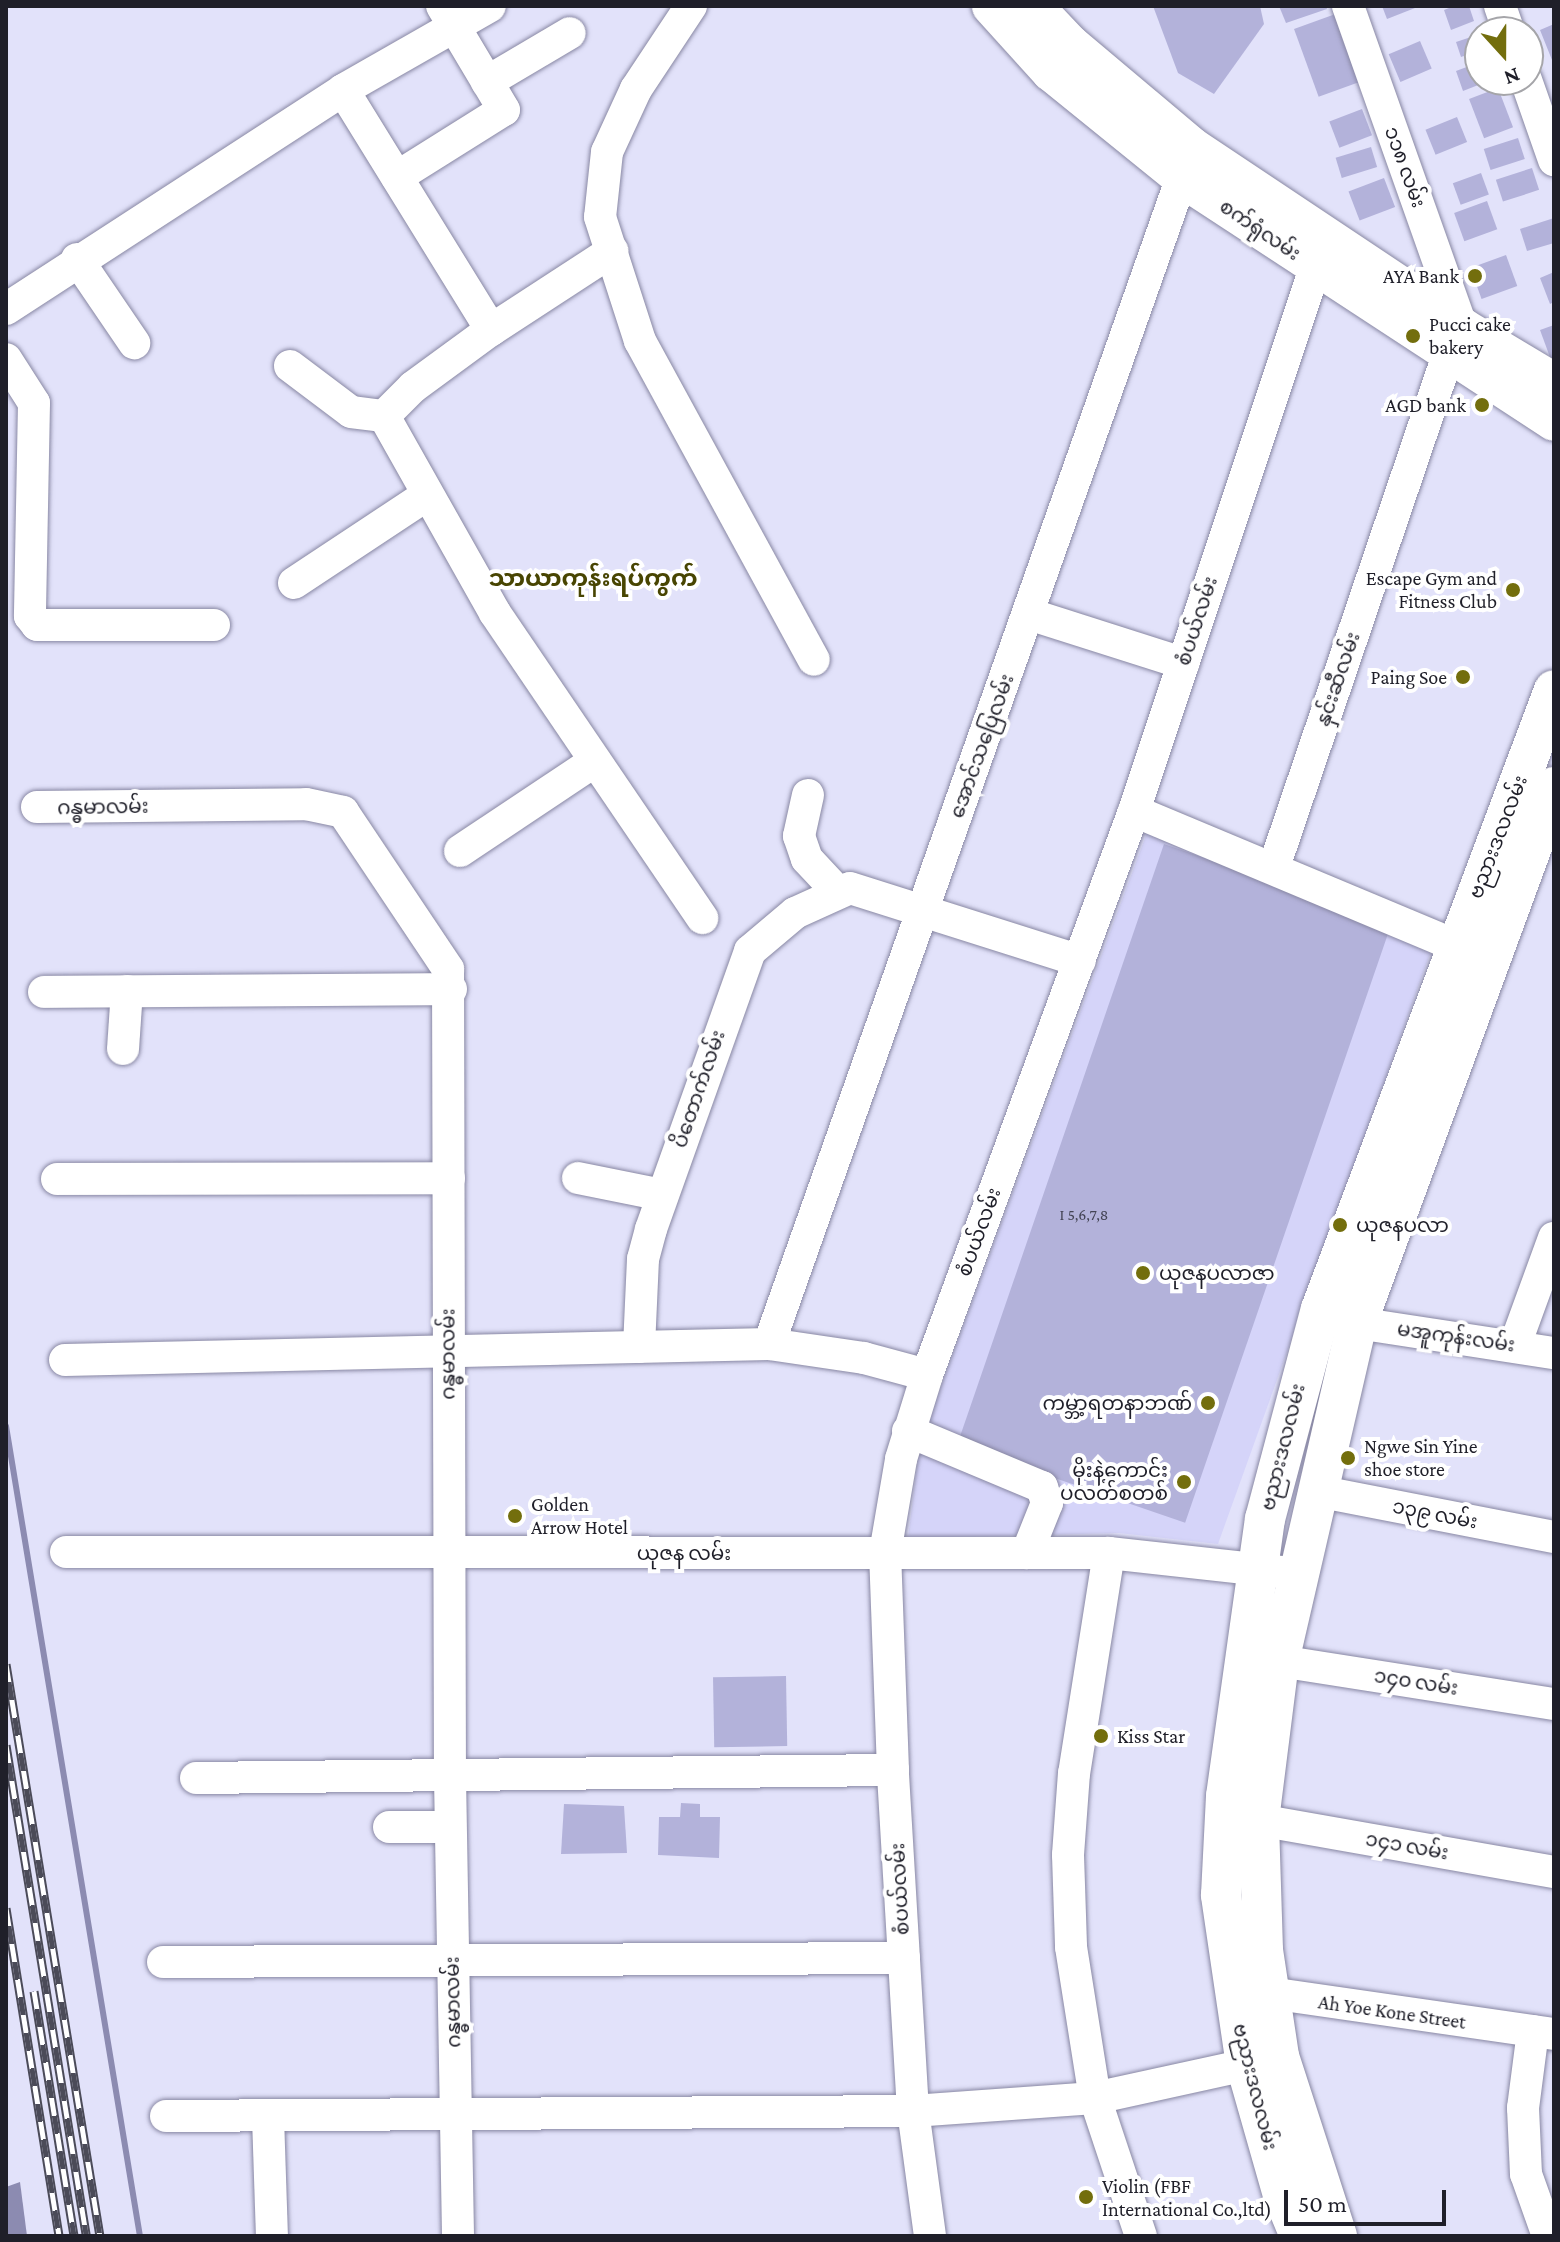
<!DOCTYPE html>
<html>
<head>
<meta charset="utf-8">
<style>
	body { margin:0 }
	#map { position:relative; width:1560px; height:2242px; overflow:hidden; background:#e2e2fa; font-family:"Crimson Pro","Noto Sans Myanmar",serif }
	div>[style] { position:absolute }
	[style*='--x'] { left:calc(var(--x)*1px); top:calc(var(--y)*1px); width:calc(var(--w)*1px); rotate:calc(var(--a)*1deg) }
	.built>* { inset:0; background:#d5d4f9 }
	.water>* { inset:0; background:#8c8bb1 }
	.stream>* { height:6px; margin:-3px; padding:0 3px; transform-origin:3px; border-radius:3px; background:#8c8bb1 }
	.building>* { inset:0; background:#b3b2da; transform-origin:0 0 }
	.roads { filter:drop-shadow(0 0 2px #8887a3) drop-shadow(0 0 2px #8887a3) }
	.minor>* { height:32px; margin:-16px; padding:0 16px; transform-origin:16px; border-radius:16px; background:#fff }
	.major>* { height:40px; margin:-20px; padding:0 20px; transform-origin:20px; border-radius:20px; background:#fff }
	.rail>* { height:9px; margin-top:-4.5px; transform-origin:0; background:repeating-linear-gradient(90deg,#fff 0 18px,#4b4b58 0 36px); box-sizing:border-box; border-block:2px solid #4b4b58 }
	.dots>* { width:22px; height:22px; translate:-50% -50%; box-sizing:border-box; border:4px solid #fff; border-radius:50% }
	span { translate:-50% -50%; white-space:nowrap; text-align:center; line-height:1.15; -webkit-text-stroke:8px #fff; paint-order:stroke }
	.number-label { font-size:16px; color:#445 }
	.number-label span { -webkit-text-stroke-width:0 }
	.street-label { font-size:20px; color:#1f1f29 }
	.poi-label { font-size:20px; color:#1f1f29 }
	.right { translate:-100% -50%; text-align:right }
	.left { translate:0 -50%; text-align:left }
	.quarter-label { font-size:24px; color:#484502; font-weight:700 }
	.frame { position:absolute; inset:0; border:8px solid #1f1f29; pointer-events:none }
	.north { position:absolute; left:1464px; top:16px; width:80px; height:80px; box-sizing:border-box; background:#fff; border:2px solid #a5a5a9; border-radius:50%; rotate:159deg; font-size:22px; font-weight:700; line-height:32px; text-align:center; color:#1f1f29 }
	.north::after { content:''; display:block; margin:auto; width:28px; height:36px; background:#736e0d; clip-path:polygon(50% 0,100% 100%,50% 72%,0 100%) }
	.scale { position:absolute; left:1284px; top:2190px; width:162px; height:36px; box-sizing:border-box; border:4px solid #1f1f29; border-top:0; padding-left:10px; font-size:24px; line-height:28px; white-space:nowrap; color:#1f1f29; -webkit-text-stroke:6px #fff; paint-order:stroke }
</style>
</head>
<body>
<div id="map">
	<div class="built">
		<i style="clip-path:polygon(1148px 830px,1439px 929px,1218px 1544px,1119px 1533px,908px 1538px,920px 1443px)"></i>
	</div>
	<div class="water">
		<i style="clip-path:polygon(20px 2182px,27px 2236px,6px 2236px,6px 2187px)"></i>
	</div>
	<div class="stream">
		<i style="--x:6;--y:1426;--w:821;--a:80.61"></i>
	</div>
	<div class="building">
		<i style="clip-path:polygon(1153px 6px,1260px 6px,1264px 24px,1214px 94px,1178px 73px)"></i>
		<i style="clip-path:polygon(1279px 6px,1326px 6px,1327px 9px,1286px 23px)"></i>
		<i style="clip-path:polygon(1382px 6px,1414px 6px,1415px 8px,1387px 19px)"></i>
		<i style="clip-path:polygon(1454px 6px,1469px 6px,1474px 21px,1451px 30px,1444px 10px)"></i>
		<i style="left:1341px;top:12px;width:72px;height:50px;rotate:70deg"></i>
		<i style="clip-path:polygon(1554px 24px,1554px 65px,1540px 30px)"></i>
		<i style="clip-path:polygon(1480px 34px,1480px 50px,1461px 57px,1456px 42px)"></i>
		<i style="left:1420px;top:41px;width:30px;height:34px;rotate:67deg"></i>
		<i style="clip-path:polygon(1480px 62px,1480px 80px,1491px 80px,1463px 91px,1456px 71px)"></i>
		<i style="left:1498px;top:88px;width:42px;height:31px;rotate:69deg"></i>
		<i style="left:1362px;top:109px;width:28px;height:35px;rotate:69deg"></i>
		<i style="left:1457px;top:117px;width:27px;height:34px;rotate:68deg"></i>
		<i style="left:1518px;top:138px;width:22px;height:36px;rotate:72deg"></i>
		<i style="left:1371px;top:147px;width:21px;height:37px;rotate:73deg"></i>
		<i style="left:1532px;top:168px;width:23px;height:38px;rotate:72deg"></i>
		<i style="left:1481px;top:173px;width:23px;height:30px;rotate:70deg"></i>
		<i style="left:1384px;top:178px;width:31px;height:38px;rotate:69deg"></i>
		<i style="left:1487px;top:201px;width:30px;height:35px;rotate:70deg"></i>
		<i style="clip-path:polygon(1554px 218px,1554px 243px,1527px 251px,1520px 229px)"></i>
		<i style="left:1506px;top:255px;width:33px;height:38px;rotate:70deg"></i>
		<i style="clip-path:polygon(1554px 272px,1554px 302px,1550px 304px,1540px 278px)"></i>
		<i style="clip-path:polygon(1554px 325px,1554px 359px,1551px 360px,1540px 330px)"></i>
		<i style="left:1164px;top:844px;width:241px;height:635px;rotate:19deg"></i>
		<i style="left:786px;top:1676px;width:70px;height:73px;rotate:89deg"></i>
		<i style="clip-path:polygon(681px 1803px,700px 1804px,700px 1817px,720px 1817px,719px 1858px,658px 1855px,659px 1817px,680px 1817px)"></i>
		<i style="clip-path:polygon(564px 1804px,624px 1806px,627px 1853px,561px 1854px)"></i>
	</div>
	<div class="roads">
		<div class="minor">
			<i style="--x:691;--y:6;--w:100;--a:123.5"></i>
			<i style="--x:636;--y:89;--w:69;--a:114.7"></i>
			<i style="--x:607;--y:152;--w:65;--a:96.1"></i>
			<i style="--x:600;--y:217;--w:130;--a:72.1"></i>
			<i style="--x:640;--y:341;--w:363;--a:61.4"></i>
			<i style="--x:1348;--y:6;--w:342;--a:70.5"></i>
			<i style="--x:1500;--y:6;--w:28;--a:71"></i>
			<i style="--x:1526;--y:80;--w:85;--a:70.7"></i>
			<i style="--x:487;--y:82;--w:96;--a:-30.6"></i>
			<i style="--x:343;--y:90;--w:282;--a:58.3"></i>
			<i style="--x:397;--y:177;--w:126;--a:-32.1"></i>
			<i style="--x:504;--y:110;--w:121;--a:-120.8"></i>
			<i style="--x:77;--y:259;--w:102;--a:55.8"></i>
			<i style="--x:6;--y:309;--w:402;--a:-33"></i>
			<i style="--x:343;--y:90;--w:169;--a:-29.7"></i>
			<i style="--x:6;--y:359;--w:52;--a:57.5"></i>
			<i style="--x:34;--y:403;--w:213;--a:91.1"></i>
			<i style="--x:30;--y:616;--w:11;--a:52"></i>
			<i style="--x:37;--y:625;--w:177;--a:0"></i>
			<i style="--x:290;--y:366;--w:76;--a:37"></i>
			<i style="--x:351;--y:412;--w:33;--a:7"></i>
			<i style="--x:384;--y:416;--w:41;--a:-45"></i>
			<i style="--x:413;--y:387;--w:97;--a:-36.2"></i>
			<i style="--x:491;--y:330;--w:145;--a:-33.1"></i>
			<i style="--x:384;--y:416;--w:226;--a:60.6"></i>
			<i style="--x:495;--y:613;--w:369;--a:55.8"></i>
			<i style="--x:294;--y:583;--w:159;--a:-33.5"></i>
			<i style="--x:1029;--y:614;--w:162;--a:17.7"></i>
			<i style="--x:808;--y:795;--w:42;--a:102.4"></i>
			<i style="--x:799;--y:836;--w:24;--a:71"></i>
			<i style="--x:807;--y:859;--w:42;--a:46.9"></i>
			<i style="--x:37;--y:807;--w:269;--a:-0.6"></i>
			<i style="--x:306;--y:804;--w:38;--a:12"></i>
			<i style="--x:343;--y:812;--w:189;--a:56.2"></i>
			<i style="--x:448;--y:969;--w:808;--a:89.86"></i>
			<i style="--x:450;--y:1777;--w:459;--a:89"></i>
			<i style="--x:1134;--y:811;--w:373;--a:22.7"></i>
			<i style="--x:460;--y:851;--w:162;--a:-33.7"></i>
			<i style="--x:1274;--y:867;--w:541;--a:-71.23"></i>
			<i style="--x:44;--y:992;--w:407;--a:-0.4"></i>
			<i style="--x:123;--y:1049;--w:58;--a:-86.1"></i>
			<i style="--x:578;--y:1178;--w:86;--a:11.4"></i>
			<i style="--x:57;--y:1179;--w:392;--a:-0.1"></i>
			<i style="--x:1357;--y:1323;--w:199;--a:8.7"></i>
			<i style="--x:769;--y:1344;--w:1259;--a:-70.51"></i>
			<i style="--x:1515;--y:1345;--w:114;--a:-70"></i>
			<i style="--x:639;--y:1347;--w:88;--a:-87.4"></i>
			<i style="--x:643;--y:1259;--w:31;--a:-75"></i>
			<i style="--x:651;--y:1229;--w:295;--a:-70.4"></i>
			<i style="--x:750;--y:951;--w:59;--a:-40.2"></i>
			<i style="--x:795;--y:913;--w:60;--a:-24.4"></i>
			<i style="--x:850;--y:888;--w:241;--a:17.6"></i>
			<i style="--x:65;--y:1360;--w:704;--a:-1.3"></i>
			<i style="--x:769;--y:1344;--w:96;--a:8.4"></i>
			<i style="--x:864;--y:1358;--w:65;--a:15.1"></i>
			<i style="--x:908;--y:1431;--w:145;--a:22.7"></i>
			<i style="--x:1042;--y:1487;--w:17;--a:73"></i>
			<i style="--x:1047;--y:1503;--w:54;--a:111.8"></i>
			<i style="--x:1317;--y:1491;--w:241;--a:11"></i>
			<i style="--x:66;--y:1552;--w:1043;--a:0.05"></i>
			<i style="--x:1109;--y:1553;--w:173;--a:6.3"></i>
			<i style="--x:1109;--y:1553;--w:223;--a:99"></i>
			<i style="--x:1074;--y:1773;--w:82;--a:94.2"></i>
			<i style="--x:1068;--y:1855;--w:92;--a:88.1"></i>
			<i style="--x:1071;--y:1947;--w:153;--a:81"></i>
			<i style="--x:1095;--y:2098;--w:145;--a:71.6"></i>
			<i style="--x:1279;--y:1661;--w:278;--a:8.9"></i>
			<i style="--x:196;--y:1778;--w:697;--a:-0.66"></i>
			<i style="--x:1259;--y:1820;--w:300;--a:10"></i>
			<i style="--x:389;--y:1827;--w:61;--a:0"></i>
			<i style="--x:163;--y:1962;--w:741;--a:-0.31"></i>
			<i style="--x:1249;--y:1990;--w:308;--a:8.2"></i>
			<i style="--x:1533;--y:2031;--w:78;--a:97.4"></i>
			<i style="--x:1523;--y:2108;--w:66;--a:87.4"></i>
			<i style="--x:1526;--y:2174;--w:66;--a:70.5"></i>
			<i style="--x:166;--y:2116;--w:747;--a:-0.38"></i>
			<i style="--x:913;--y:2111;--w:182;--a:-4.1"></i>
			<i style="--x:1095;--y:2098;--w:155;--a:-12.3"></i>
			<i style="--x:268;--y:2117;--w:119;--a:88.1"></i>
			<i style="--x:930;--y:2236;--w:126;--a:-97.7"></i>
			<i style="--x:913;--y:2111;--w:342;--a:-93.4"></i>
			<i style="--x:893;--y:1770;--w:217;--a:-92.1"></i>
			<i style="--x:885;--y:1553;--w:95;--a:-80.3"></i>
			<i style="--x:901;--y:1459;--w:88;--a:-72.8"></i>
			<i style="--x:927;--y:1375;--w:601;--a:-69.85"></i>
			<i style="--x:1134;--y:811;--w:572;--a:-71.57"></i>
		</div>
		<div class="major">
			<i style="--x:992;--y:6;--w:88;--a:47.8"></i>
			<i style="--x:1051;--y:71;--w:170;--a:39"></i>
			<i style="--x:1183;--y:178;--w:443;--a:33.2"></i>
			<i style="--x:1033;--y:6;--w:54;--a:46.5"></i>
			<i style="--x:1070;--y:45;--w:158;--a:40.1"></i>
			<i style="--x:1191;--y:147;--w:326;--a:33.7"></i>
			<i style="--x:1462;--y:328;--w:107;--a:30.9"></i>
			<i style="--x:1300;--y:2236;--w:44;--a:-112.5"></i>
			<i style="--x:1283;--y:2195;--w:135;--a:-105.9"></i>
			<i style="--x:1246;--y:2065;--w:172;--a:-98.4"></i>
			<i style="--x:1221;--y:1895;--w:99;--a:-87.1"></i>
			<i style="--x:1226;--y:1796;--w:280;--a:-82"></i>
			<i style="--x:1265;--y:1519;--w:217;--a:-75.1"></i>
			<i style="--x:1321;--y:1309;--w:661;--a:-69.37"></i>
			<i style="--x:1337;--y:2236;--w:189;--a:-107.9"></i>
			<i style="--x:1279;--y:2056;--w:107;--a:-98.6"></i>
			<i style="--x:1263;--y:1950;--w:130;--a:-91.8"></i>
			<i style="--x:1259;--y:1820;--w:160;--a:-82.8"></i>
			<i style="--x:1279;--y:1661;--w:347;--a:-77"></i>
			<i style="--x:1357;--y:1323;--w:571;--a:-69.82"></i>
		</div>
	</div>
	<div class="rail">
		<i style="--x:6;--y:1664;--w:580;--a:80.67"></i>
		<i style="--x:6;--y:1745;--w:497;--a:80.7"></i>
		<i style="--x:6;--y:1908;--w:332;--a:80.8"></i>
		<i style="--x:34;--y:1991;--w:248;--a:80.7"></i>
	</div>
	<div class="dots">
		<i style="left:1475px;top:276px;background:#736e0d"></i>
		<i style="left:1413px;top:336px;background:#736e0d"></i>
		<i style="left:1482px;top:405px;background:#736e0d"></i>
		<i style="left:1513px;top:590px;background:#736e0d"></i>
		<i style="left:1463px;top:677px;background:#736e0d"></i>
		<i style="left:1340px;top:1225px;background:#736e0d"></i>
		<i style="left:1143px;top:1273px;background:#736e0d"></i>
		<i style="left:1208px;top:1403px;background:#736e0d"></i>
		<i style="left:1348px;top:1458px;background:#736e0d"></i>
		<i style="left:1184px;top:1482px;background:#736e0d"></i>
		<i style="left:515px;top:1516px;background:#736e0d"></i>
		<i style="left:1101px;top:1736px;background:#736e0d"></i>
		<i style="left:1086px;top:2197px;background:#736e0d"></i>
	</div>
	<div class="number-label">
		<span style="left:1084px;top:1215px">I 5,6,7,8</span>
	</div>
	<div class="street-label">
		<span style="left:1405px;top:167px;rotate:70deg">၁၁၈ လမ်း</span>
		<span style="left:1260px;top:230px;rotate:34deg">စက်ရုံလမ်း</span>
		<span style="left:1197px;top:621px;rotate:-72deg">စံပယ်လမ်း</span>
		<span style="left:1338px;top:679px;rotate:-71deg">နှင်းဆီလမ်း</span>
		<span style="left:982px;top:746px;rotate:-70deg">အောင်သပြေလမ်း</span>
		<span style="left:103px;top:807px;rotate:-1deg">ဂန္ဓမာလမ်း</span>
		<span style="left:1498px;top:837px;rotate:-69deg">ဗညားဒလလမ်း</span>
		<span style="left:699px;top:1089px;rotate:-71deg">ပိတောက်လမ်း</span>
		<span style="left:979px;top:1232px;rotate:-70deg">စံပယ်လမ်း</span>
		<span style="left:1456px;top:1337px;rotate:8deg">မအူကုန်းလမ်း</span>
		<span style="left:448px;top:1354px;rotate:-90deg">ဂန္ဓမာလမ်း</span>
		<span style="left:1283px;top:1447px;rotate:-76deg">ဗညားဒလလမ်း</span>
		<span style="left:1435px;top:1514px;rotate:11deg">၁၃၉ လမ်း</span>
		<span style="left:684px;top:1553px">ယုဇန လမ်း</span>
		<span style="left:1416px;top:1682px;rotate:9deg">၁၄၀ လမ်း</span>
		<span style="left:1407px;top:1846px;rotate:10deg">၁၄၁ လမ်း</span>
		<span style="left:900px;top:1889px;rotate:-93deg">စံပယ်လမ်း</span>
		<span style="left:453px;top:2002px;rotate:-91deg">ဂန္ဓမာလမ်း</span>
		<span style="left:1392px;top:2012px;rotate:8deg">Ah Yoe Kone Street</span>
		<span style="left:1255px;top:2087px;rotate:76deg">ဗညားဒလလမ်း</span>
	</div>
	<div class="poi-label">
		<span class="right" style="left:1459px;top:276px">AYA Bank</span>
		<span class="left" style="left:1429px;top:336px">Pucci cake<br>bakery</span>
		<span class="right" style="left:1466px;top:405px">AGD bank</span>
		<span class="right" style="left:1497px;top:590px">Escape Gym and<br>Fitness Club</span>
		<span class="right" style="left:1447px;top:677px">Paing Soe</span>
		<span class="left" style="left:1356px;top:1225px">ယုဇနပလာ</span>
		<span class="left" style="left:1159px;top:1273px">ယုဇနပလာဇာ</span>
		<span class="right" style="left:1192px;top:1403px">ကမ္ဘာ့ရတနာဘဏ်</span>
		<span class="left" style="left:1364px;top:1458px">Ngwe Sin Yine<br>shoe store</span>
		<span class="right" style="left:1168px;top:1482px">မိုးနဲ့ကောင်း<br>ပလတ်စတစ်</span>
		<span class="left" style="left:531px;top:1516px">Golden<br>Arrow Hotel</span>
		<span class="left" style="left:1117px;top:1736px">Kiss Star</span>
		<span class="left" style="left:1102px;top:2198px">Violin (FBF<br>International Co.,ltd)</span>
	</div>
	<div class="quarter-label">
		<span style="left:593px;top:578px">သာယာကုန်းရပ်ကွက်</span>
	</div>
	<div class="frame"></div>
	<div class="north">N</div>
	<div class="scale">50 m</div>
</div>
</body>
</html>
